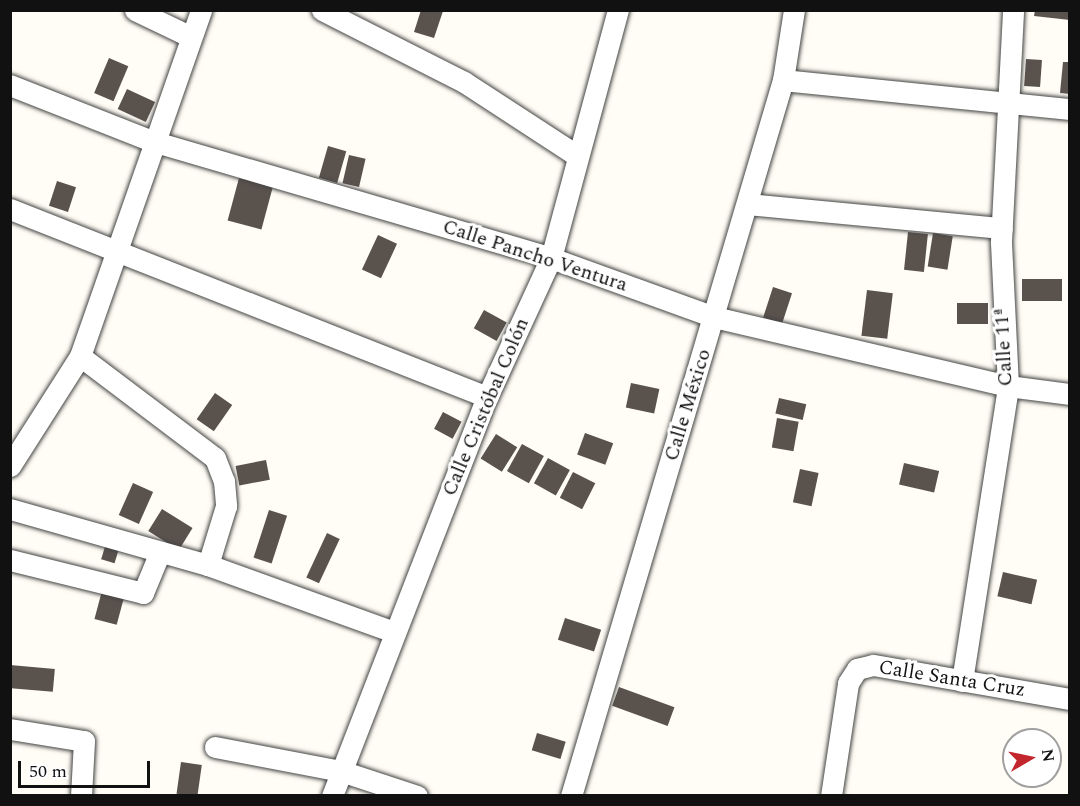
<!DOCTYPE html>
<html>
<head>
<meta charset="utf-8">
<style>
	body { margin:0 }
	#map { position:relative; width:1080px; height:806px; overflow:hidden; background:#fffdf5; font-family:Spectral,serif }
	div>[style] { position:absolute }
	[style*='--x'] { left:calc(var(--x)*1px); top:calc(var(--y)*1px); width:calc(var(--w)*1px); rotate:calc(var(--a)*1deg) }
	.building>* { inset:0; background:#5a524d; transform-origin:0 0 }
	.roads { filter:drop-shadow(0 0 2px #444) drop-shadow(0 0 2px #444) }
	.street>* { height:21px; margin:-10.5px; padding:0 10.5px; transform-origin:10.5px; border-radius:10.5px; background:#fff }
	span { translate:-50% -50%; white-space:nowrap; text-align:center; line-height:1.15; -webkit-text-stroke:6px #fff; paint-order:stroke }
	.street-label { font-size:20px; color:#111 }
	.frame { position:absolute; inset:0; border:12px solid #111; pointer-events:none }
	.north { position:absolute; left:1002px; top:728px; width:60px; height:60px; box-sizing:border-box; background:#fff; border:2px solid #a0a0a0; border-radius:50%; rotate:81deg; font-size:16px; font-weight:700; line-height:24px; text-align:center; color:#111 }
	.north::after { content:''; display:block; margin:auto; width:21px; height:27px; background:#c4262e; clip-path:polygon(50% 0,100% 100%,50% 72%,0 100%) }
	.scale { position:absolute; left:18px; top:761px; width:132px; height:27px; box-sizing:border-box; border:3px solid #111; border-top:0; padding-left:8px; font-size:18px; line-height:21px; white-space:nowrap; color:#111; -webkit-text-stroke:4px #fff; paint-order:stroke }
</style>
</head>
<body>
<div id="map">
	<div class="building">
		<i style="clip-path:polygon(421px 10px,443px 11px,434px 38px,414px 32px)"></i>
		<i style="clip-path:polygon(1035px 10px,1070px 10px,1070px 20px,1034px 16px)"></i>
		<i style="left:109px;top:58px;width:21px;height:38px;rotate:23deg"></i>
		<i style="left:1026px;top:59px;width:16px;height:27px;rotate:4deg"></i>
		<i style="clip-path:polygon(1063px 62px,1070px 62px,1070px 94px,1060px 93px)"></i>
		<i style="left:127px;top:89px;width:31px;height:22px;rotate:25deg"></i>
		<i style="left:328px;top:146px;width:19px;height:33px;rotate:16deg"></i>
		<i style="left:349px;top:155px;width:17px;height:29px;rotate:13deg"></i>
		<i style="left:239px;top:178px;width:35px;height:44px;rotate:15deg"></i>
		<i style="left:57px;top:181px;width:20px;height:26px;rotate:18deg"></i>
		<i style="left:908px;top:232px;width:20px;height:38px;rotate:6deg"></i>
		<i style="left:933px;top:233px;width:20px;height:34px;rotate:9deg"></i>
		<i style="left:378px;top:235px;width:21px;height:38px;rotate:25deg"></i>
		<i style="left:1022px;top:279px;width:40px;height:22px"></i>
		<i style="left:773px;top:287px;width:20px;height:32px;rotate:18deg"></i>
		<i style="left:867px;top:290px;width:26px;height:46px;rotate:7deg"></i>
		<i style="left:957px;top:303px;width:31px;height:21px"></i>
		<i style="left:484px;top:310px;width:26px;height:21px;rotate:29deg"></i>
		<i style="left:631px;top:383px;width:29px;height:25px;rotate:12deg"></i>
		<i style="left:215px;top:393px;width:21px;height:32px;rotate:35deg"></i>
		<i style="left:779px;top:398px;width:28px;height:16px;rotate:13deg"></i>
		<i style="left:443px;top:412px;width:21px;height:19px;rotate:28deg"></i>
		<i style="left:777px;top:418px;width:22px;height:30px;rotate:10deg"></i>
		<i style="left:585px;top:433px;width:30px;height:23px;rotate:20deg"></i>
		<i style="left:496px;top:434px;width:25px;height:29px;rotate:32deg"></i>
		<i style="left:522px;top:444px;width:25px;height:31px;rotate:29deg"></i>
		<i style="left:548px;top:458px;width:25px;height:29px;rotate:29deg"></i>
		<i style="left:266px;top:460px;width:20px;height:31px;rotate:79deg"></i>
		<i style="left:904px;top:463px;width:36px;height:22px;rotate:13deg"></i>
		<i style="left:800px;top:469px;width:19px;height:34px;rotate:12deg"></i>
		<i style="left:573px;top:472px;width:25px;height:29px;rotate:27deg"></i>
		<i style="left:133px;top:483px;width:22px;height:35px;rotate:24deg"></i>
		<i style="left:162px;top:509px;width:36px;height:26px;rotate:32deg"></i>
		<i style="left:269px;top:510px;width:19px;height:50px;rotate:18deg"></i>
		<i style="left:327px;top:533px;width:14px;height:49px;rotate:25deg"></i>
		<i style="left:107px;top:540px;width:14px;height:20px;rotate:17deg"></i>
		<i style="left:1003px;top:572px;width:35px;height:25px;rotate:13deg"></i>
		<i style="left:103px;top:587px;width:23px;height:33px;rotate:15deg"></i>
		<i style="left:565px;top:618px;width:38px;height:23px;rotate:18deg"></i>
		<i style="left:10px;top:665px;width:45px;height:23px;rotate:5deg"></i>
		<i style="left:619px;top:687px;width:59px;height:20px;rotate:20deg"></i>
		<i style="left:537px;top:733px;width:30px;height:18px;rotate:17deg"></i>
		<i style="left:181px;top:762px;width:21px;height:32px;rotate:8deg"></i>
	</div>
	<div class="roads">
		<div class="street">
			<i style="--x:135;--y:10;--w:60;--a:25.7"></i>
			<i style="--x:322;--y:10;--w:159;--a:26.9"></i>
			<i style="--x:464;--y:82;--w:134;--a:33.1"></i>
			<i style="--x:783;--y:80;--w:288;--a:5.8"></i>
			<i style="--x:10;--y:85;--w:153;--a:21.5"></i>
			<i style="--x:152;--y:141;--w:416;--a:16.3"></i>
			<i style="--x:551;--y:258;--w:173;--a:19.9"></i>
			<i style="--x:714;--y:317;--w:302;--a:13.2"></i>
			<i style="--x:1008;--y:386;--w:63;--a:7.4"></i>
			<i style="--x:747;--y:204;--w:256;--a:5.4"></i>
			<i style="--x:10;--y:209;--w:513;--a:21.51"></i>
			<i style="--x:80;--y:356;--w:169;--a:37.1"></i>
			<i style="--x:215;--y:458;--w:25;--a:69"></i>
			<i style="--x:224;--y:481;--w:25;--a:85"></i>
			<i style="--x:226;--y:506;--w:62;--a:107"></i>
			<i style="--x:10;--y:466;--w:130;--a:-57.5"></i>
			<i style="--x:80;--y:356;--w:367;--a:-70.7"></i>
			<i style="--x:10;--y:509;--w:206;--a:15.8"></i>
			<i style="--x:208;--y:565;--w:198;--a:19.8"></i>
			<i style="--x:10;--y:560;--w:137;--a:13.9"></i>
			<i style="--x:143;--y:593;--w:44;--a:-67.5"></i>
			<i style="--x:962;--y:681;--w:299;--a:-81.1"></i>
			<i style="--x:1008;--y:386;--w:145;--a:-92.8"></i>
			<i style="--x:1001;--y:241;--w:231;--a:-87"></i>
			<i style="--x:10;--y:729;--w:75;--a:9.2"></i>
			<i style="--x:84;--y:741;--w:55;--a:93.1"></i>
			<i style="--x:215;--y:747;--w:128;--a:10.8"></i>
			<i style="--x:341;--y:771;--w:80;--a:18.2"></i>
			<i style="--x:332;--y:796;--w:428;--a:-68.8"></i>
			<i style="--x:487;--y:397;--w:153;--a:-65.3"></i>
			<i style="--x:551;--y:258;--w:257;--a:-74.9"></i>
			<i style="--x:571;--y:796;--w:747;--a:-73.51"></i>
			<i style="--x:783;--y:80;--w:71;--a:-81.1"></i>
			<i style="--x:831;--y:796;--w:114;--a:-81.4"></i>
			<i style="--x:848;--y:683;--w:17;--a:-57"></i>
			<i style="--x:857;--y:669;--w:16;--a:-14"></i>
			<i style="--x:873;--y:665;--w:200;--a:9.8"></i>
		</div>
	</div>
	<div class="street-label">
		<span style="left:535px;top:256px;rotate:18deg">Calle Pancho Ventura</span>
		<span style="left:1004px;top:347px;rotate:-93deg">Calle 11ª</span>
		<span style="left:688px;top:405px;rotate:-73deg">Calle México</span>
		<span style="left:486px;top:407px;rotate:-67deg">Calle Cristóbal Colón</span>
		<span style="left:952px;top:679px;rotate:9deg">Calle Santa Cruz</span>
	</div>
	<div class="frame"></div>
	<div class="north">N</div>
	<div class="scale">50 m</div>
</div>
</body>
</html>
